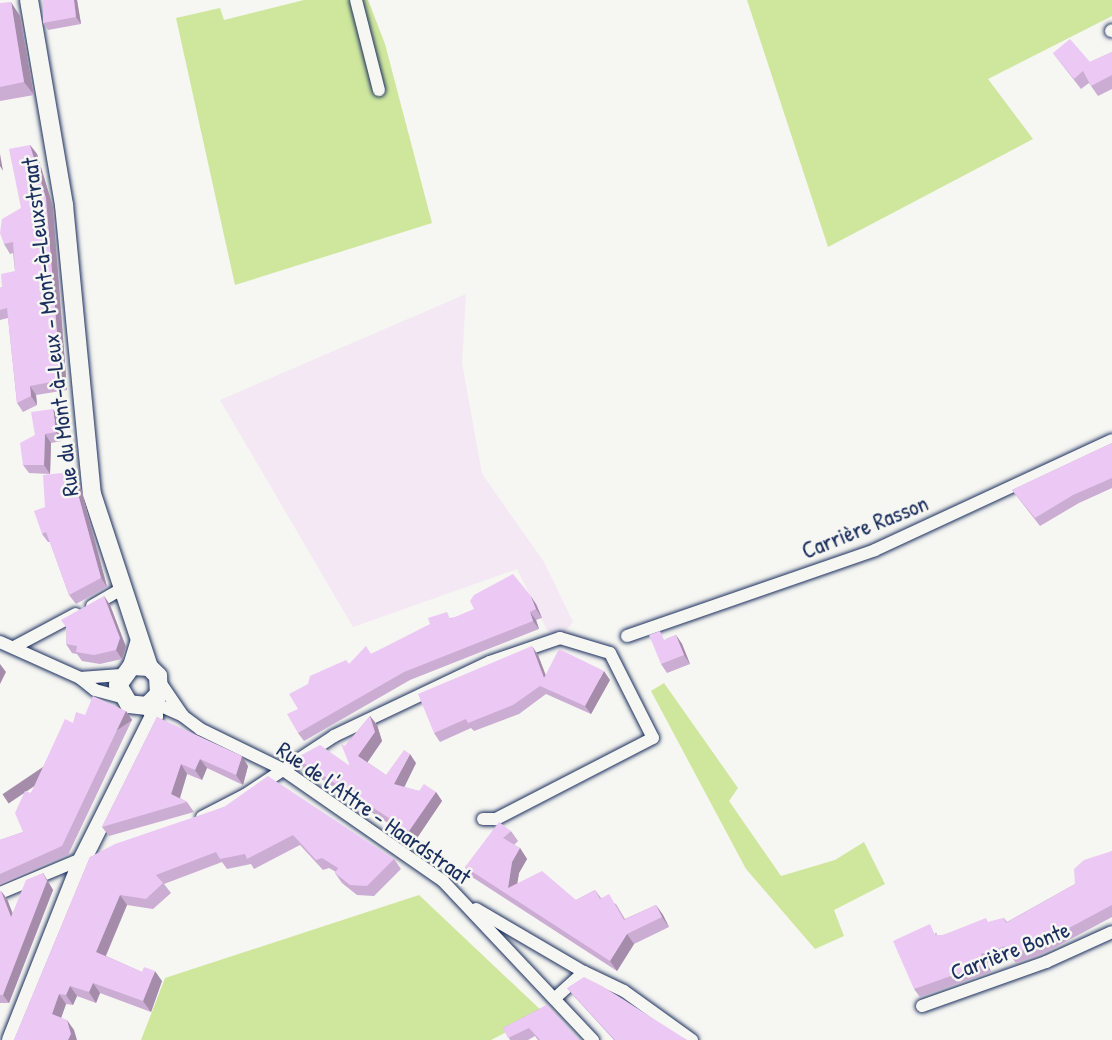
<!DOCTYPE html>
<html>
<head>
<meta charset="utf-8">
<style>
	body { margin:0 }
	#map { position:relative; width:1112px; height:1040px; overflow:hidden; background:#f6f6f2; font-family:"Patrick Hand",sans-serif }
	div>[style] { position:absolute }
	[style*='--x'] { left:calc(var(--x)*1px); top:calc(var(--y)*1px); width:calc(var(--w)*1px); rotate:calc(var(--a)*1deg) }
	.built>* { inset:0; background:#f3e8f3 }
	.green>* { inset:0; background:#cfe79d }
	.roads { filter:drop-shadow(0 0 2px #1b2f5e) drop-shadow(0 0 2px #1b2f5e) }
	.street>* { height:12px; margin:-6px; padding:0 6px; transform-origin:6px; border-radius:6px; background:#f6f6f2 }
	.secondary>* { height:18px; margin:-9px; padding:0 9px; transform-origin:9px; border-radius:9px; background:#f6f6f2 }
	.wall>* { inset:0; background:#cbacd2 }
	.shaded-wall>* { inset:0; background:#a58cab; transform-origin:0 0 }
	.building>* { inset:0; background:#ecc8f4 }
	span { translate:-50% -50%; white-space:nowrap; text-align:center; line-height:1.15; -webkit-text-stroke:5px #f6f6f2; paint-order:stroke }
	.street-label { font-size:23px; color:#1b2f5e }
</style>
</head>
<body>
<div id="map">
	<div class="built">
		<i style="clip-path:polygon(466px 294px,462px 363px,482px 474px,544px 562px,573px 622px,560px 638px,547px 630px,517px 569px,353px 627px,220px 400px)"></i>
	</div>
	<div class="green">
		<i style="clip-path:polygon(304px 0,368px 0,385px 44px,432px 223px,235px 285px,176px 18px,220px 8px,224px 20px)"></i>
		<i style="clip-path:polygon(747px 0,1112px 0,1112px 16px,988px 79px,1033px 139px,828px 247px)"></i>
		<i style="clip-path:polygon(664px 683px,738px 788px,729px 801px,781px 876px,835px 860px,864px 842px,885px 884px,834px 910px,844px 936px,815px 949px,746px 869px,651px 691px)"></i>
		<i style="clip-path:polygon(419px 895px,544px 1013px,491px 1040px,141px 1040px,165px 978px)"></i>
	</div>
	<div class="roads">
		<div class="street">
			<i style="--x:356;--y:0;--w:93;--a:75.7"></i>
			<i style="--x:1111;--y:31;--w:1;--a:-45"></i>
			<i style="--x:92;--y:606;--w:34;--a:-30"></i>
			<i style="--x:627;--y:636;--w:262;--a:-19.1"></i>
			<i style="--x:875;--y:550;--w:261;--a:-24.9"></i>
			<i style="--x:0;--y:642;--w:88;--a:24.2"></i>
			<i style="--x:80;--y:678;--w:19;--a:39"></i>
			<i style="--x:95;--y:690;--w:27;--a:15"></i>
			<i style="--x:14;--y:647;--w:70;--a:-28"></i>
			<i style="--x:80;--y:678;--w:41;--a:-4.2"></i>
			<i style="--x:160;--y:682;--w:41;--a:55.9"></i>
			<i style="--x:183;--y:716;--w:21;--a:37"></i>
			<i style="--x:200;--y:729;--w:91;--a:26"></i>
			<i style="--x:282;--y:769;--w:196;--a:34.8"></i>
			<i style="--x:443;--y:881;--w:219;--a:46.7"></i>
			<i style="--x:152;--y:702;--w:34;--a:24"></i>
			<i style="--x:202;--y:817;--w:48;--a:-27.1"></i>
			<i style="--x:245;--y:795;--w:107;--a:-33.5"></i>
			<i style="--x:334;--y:736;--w:173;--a:-25.4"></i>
			<i style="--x:490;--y:662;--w:74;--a:-18.9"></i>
			<i style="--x:560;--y:638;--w:52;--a:16.7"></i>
			<i style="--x:610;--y:653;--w:95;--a:63.2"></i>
			<i style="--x:653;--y:738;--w:177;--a:152.7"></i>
			<i style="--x:496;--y:819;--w:13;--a:180"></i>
			<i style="--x:0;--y:893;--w:93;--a:-22.7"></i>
			<i style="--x:476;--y:909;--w:125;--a:30.3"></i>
			<i style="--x:584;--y:972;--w:39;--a:138"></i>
			<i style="--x:584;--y:972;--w:44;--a:25.4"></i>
			<i style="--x:624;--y:991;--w:84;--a:35.8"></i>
			<i style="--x:922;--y:1006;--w:132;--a:-19.5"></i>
			<i style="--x:1046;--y:962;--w:72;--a:-24.4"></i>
		</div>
		<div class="secondary">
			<i style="--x:29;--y:0;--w:208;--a:80.3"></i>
			<i style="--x:64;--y:205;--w:290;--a:84.5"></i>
			<i style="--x:92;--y:494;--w:182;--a:71.8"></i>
			<i style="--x:132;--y:666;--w:17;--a:3"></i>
			<i style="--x:149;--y:667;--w:13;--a:45"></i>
			<i style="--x:158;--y:676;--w:18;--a:87"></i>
			<i style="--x:159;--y:694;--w:17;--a:135"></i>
			<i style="--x:147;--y:706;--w:18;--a:-174"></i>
			<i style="--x:129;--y:704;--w:22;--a:-120"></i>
			<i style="--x:118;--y:685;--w:24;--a:-54"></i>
			<i style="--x:132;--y:666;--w:24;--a:-73"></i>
			<i style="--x:11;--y:1040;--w:196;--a:-68.4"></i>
			<i style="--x:83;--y:858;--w:159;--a:-63.4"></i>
			<i style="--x:154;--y:716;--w:13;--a:-108"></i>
		</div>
	</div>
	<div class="wall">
		<i style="clip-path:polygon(43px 0,77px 0,81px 24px,48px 30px,43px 23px)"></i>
		<i style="clip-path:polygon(0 3px,20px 16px,34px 95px,0 101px)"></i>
		<i style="clip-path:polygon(1112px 52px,1112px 89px,1098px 96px,1089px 83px,1081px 89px,1053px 53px,1090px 62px)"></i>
		<i style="clip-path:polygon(30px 145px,37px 154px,53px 207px,67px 390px,36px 395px,37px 405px,23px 412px,17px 403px,8px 318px,0 320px,0 288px,2px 287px,15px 271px,13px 253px,10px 254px,4px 244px,21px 208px)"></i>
		<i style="clip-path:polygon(59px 418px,62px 441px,51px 443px,50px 474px,29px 473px,23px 465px,35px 435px)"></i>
		<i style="clip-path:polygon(1112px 443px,1112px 488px,1079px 503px,1040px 526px,1012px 490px)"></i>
		<i style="clip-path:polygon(79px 481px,107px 587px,76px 604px,69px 595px,50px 542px,48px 542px,42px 534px,45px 507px)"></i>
		<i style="clip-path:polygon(104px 596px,110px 605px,126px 647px,122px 659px,100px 664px,82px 661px,77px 654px,72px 653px,66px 644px)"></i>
		<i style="clip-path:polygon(536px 604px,542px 618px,536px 620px,539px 629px,410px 680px,304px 741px,298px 733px,298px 709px,308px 684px,349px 664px,451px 618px)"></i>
		<i style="clip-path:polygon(676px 635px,682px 644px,690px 664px,667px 673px,661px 664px,666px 639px)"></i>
		<i style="clip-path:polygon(538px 655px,545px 675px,610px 680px,591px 714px,546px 694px,519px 714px,474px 731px,471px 728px,440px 742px,434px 733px)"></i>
		<i style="clip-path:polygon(126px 711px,132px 720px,68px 855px,0 885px,0 840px,23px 832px,31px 793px,73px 723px,85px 715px)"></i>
		<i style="clip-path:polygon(370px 716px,377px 725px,382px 741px,367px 762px,386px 775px,416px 763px,404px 787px,419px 791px,436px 792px,442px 801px,415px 841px,303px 767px,296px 758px,350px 766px,345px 746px)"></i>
		<i style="clip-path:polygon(157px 717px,248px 766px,243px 785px,207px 768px,202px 780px,187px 774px,180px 798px,187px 802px,194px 812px,109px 836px,102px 827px)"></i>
		<i style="clip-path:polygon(224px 807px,394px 859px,401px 869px,374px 896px,357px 895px,342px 883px,335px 873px,336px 872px,329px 868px,323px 870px,300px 845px,254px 869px,251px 864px,227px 869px,222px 862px,164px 884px,171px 893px,153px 909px,127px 905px,106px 956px,162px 981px,151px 1012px,100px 993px,96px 1003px,77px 996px,73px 1005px,66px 1004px,61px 1018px,74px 1030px,14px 1040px,90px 857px)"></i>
		<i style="clip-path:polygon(511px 831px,518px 841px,514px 845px,520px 848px,527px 859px,519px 873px,517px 883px,576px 900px,595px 890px,601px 898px,616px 904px,625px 919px,656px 905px,663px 915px,669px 927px,634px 944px,617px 971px,472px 877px,465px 867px)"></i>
		<i style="clip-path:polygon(1112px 851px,1112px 917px,1043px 954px,1016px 963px,1010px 955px,987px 963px,991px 972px,920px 997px,914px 989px,936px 932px,937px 935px,943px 935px,1004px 918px,1007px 922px,1075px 884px)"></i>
		<i style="clip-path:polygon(43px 873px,53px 890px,9px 1003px,0 1003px,0 891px,1px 891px,7px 899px,13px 914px)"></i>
		<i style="clip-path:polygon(567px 988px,687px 1040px,614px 1040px,572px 994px)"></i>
		<i style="clip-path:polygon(547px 1005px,579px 1040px,538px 1040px,535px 1036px,528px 1040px,510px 1040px,503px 1028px)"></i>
	</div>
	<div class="shaded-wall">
		<i style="clip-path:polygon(74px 0,77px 0,81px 24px,76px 17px)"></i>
		<i style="clip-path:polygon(11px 2px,20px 16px,34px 95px,24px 82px)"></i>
		<i style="clip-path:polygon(30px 145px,37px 154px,53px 207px,67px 390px,61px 380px)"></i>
		<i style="clip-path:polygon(0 154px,3px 171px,0 166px)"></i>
		<i style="clip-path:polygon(30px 386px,36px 395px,37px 405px,31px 396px)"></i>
		<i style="clip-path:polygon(53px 409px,59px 418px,62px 441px,56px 432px)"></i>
		<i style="clip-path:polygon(45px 434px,51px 443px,50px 474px,44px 465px)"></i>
		<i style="clip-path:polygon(72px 472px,79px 481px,107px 587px,101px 578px)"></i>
		<i style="clip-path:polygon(530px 595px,536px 604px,542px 618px,536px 609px)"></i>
		<i style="clip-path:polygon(104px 596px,110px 605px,126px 647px,122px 659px,116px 650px)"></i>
		<i style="clip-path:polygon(530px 612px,536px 620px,539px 629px,533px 621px)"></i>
		<i style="clip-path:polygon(676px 635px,682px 644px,690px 664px,684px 655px)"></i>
		<i style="clip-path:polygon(532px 646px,538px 655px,550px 686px,544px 678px)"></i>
		<i style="clip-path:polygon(0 664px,6px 672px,0 684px)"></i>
		<i style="clip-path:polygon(604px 671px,610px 680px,591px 714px,585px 706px)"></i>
		<i style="left:126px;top:711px;width:11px;height:149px;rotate:56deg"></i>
		<i style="clip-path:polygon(370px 716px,377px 725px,382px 741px,365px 766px,358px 756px)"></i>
		<i style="clip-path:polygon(410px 754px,416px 763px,401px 794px,394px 784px)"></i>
		<i style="clip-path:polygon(242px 756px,248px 766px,243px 785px,236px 775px)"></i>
		<i style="clip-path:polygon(200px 759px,207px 768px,202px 780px,195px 770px)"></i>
		<i style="clip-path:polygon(181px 764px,187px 774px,178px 804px,171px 794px)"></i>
		<i style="clip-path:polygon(436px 792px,442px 801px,415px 841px,409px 831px)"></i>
		<i style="clip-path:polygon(520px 848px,527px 859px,519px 873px,515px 898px,508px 888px,512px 862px)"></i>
		<i style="clip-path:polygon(43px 873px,53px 890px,9px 1003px,3px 995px)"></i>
		<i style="clip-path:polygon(1px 891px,7px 899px,17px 925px,11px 917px)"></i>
		<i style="clip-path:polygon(120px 895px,127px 905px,103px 962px,96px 952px)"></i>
		<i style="clip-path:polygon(656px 905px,663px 915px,669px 927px,662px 917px)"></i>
		<i style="clip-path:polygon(627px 934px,634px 944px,617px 971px,610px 961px)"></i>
		<i style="clip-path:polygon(981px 954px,987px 963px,991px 972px,985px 964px)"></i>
		<i style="clip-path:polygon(155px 971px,162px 981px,151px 1012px,143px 1001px)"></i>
		<i style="clip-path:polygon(93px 983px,100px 993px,96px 1003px,89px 992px)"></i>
		<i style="clip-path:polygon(70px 986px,77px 996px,73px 1005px,66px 995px)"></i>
		<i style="clip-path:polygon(59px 994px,66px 1004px,59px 1024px,52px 1014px)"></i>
		<i style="clip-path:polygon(67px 1020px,74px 1030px,77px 1040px,68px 1040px)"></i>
	</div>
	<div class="building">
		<i style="clip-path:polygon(43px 0,74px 0,76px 17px,43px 23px)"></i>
		<i style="clip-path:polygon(11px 2px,24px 82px,0 87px,0 3px)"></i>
		<i style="clip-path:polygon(1070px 39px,1090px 62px,1112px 52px,1112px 75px,1091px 86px,1083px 71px,1074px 79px,1053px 53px)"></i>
		<i style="clip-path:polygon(30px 145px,46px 198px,61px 380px,30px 386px,31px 396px,17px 403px,7px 308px,0 310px,0 288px,2px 287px,1px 274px,15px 271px,13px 242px,4px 244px,0 233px,2px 219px,21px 208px,9px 149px)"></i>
		<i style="clip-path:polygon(53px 409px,56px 432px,45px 434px,44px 465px,23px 465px,20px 443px,35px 435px,31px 412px)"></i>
		<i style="clip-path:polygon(1112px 443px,1112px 478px,1073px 495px,1035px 518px,1012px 490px)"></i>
		<i style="clip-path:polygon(72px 472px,101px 578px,69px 595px,46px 532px,42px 534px,34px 511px,45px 507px,43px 475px)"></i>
		<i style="clip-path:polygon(513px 574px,530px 595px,536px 609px,530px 612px,533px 621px,404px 672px,298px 733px,287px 714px,298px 709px,289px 694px,308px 684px,310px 676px,346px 660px,349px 664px,366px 646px,371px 654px,430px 624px,428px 618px,447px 612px,450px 619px,474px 609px,470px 601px,474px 595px)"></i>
		<i style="clip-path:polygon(104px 596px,120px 638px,116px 650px,94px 655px,76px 652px,77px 646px,66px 644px,66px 627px,61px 620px)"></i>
		<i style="clip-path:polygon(660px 631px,664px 640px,676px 635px,684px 655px,661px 664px,649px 635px)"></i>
		<i style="clip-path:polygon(532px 646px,544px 678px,559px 649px,604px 671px,585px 706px,540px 686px,513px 705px,468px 723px,466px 719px,434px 733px,418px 694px)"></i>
		<i style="clip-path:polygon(93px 696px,126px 711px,62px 846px,0 874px,0 840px,23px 832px,15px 813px,25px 791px,31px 793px,65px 719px,73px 723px,76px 712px,85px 715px)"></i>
		<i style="clip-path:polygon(370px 716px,375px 732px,358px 756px,386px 775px,404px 750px,410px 754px,394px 784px,419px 791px,424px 784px,436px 792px,409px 831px,296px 758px,320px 745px,350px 766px,341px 744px,345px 746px)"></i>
		<i style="clip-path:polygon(157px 717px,242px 756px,236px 775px,200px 759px,195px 770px,181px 764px,171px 794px,187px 802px,102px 827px)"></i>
		<i style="clip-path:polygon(268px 776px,394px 859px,367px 886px,350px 885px,335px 873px,338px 868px,322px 858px,316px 860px,293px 835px,247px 859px,245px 854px,220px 859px,216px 852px,156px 875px,163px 883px,146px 899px,120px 895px,96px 952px,142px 972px,144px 967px,155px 971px,143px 1001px,93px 983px,89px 992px,70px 986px,66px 995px,59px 994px,52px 1014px,67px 1020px,71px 1034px,68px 1040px,14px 1040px,90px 857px,115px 844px,224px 807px)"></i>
		<i style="clip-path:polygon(499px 822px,511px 831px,503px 838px,520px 848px,512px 862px,508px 888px,542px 871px,576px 900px,595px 890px,600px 899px,609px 894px,624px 920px,656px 905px,662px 917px,627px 934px,610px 961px,465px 867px)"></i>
		<i style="clip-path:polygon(1112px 851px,1112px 905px,1037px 945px,1010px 955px,1006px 946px,981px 954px,985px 964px,914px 989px,893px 941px,930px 924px,935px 935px,943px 935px,986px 918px,988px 922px,1004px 918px,1006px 923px,1075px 884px,1074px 869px,1084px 860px)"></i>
		<i style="clip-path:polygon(43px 873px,47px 881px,3px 995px,0 995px,0 891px,1px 891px,11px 917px,26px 880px)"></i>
		<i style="clip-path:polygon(584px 977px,602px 986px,687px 1040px,615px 1040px,567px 988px)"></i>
		<i style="clip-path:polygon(547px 1005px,579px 1040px,540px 1040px,529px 1028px,508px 1038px,503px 1028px)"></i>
	</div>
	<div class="street-label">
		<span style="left:50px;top:327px;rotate:-97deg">Rue du Mont-à-Leux - Mont-à-Leuxstraat</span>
		<span style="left:865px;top:527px;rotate:-22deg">Carrière Rasson</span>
		<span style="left:374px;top:813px;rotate:35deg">Rue de l'Attre - Haardstraat</span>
		<span style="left:1010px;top:951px;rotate:-21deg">Carrière Bonte</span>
	</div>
</div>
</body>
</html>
